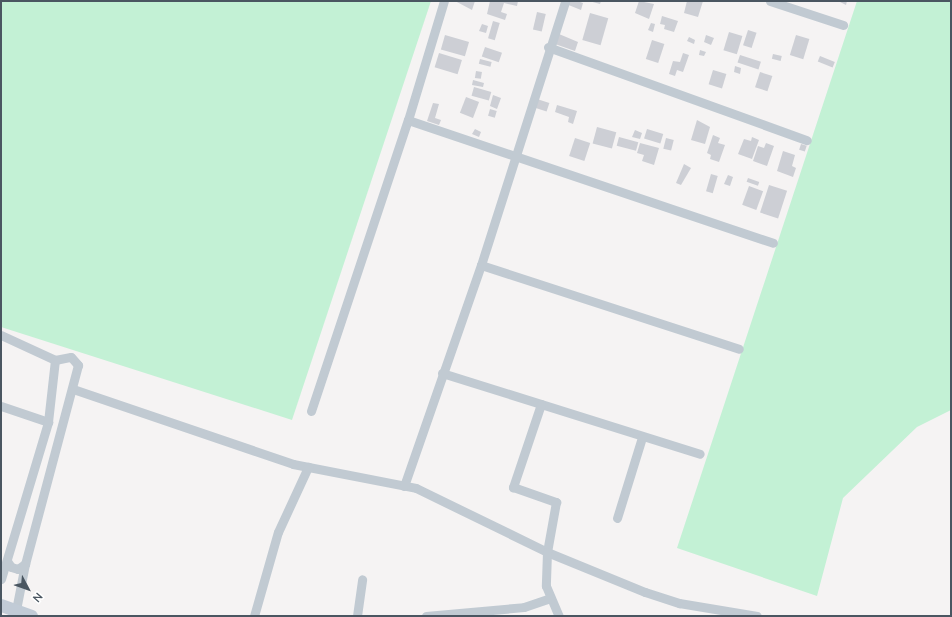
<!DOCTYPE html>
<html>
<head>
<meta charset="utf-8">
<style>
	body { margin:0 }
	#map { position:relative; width:952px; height:617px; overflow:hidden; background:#f5f3f3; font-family:"Nunito Sans",sans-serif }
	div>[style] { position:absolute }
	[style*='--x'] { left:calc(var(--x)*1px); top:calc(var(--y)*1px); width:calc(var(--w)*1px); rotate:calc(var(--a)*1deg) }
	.green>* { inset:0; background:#c3f1d5 }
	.building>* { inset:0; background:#cdcfd5; transform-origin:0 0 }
	.street>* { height:9px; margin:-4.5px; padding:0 4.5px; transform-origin:4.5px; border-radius:4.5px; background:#c1cad2 }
	.secondary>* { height:13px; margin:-6.5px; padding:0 6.5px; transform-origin:6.5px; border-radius:6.5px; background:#c1cbd6 }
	span { translate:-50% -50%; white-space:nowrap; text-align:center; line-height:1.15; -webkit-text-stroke:4px #fff; paint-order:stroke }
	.frame { position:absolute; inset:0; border:2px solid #4a5661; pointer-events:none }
	.north { position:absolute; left:8px; top:569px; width:40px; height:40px; -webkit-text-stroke:3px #fff; paint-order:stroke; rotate:131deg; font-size:11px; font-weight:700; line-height:16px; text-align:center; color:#4a5661 }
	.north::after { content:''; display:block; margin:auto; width:14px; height:18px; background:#4a5661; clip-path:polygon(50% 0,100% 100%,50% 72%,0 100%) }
</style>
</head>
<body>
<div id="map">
	<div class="green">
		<i style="clip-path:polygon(1px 1px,431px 1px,292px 420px,1px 327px)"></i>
		<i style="clip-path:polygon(857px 1px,951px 1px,951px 410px,917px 427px,843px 498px,817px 596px,677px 548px)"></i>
	</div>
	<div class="building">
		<i style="clip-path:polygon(455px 1px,475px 1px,472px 10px)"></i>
		<i style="clip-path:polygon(490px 1px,518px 1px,517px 6px,504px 3px,501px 12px,507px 14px,505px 20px,487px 14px)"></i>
		<i style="clip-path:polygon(567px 1px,577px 1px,583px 3px,581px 10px,566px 4px)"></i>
		<i style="clip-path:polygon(589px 1px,601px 1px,600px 4px)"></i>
		<i style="clip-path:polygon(639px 1px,654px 4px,649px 19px,635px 13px)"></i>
		<i style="clip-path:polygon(687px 1px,703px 1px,698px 17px,684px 13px)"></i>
		<i style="clip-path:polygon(838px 1px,847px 1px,846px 5px)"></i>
		<i style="left:537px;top:12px;width:9px;height:18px;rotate:13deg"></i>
		<i style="left:590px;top:13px;width:19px;height:28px;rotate:16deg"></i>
		<i style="clip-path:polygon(662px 16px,678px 21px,674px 32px,664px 29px,665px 25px,660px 24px)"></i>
		<i style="left:493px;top:21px;width:7px;height:18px;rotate:16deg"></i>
		<i style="clip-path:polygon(651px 23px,655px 24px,653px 32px,648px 30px)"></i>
		<i style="clip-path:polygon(482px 24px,488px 26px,486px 33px,479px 31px)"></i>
		<i style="left:748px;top:30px;width:9px;height:16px;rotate:18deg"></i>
		<i style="left:729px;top:32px;width:14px;height:19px;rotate:17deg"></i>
		<i style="clip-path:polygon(559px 34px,578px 42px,575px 51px,555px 44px)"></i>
		<i style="left:445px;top:35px;width:25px;height:15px;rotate:16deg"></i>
		<i style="clip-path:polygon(706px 35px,714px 38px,711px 45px,704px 42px)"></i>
		<i style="left:796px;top:35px;width:14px;height:21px;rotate:17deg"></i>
		<i style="clip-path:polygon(689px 37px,695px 40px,694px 44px,687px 41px)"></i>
		<i style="left:652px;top:40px;width:13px;height:20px;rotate:18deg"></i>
		<i style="left:485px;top:47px;width:18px;height:10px;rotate:19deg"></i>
		<i style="clip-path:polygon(700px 50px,706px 52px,704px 56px,699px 55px)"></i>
		<i style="left:439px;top:53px;width:24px;height:15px;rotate:17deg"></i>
		<i style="clip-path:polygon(683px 53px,689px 55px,683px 72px,677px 70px,675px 76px,669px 74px,673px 61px,680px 62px)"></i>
		<i style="left:773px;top:54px;width:9px;height:5px;rotate:13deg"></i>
		<i style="left:740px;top:55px;width:22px;height:8px;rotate:18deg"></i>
		<i style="left:820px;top:56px;width:16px;height:6px;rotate:22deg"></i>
		<i style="left:480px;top:59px;width:12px;height:5px;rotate:14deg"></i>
		<i style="clip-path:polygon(735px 66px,741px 68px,740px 74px,734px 72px)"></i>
		<i style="left:713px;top:70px;width:14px;height:15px;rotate:17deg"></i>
		<i style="left:476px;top:71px;width:6px;height:7px;rotate:9deg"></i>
		<i style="left:760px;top:72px;width:13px;height:16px;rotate:18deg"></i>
		<i style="clip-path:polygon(473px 80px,484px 83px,483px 87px,472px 85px)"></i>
		<i style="left:474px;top:87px;width:18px;height:9px;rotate:16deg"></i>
		<i style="clip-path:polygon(493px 95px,501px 98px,497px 109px,490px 106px)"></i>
		<i style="left:466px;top:97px;width:14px;height:17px;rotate:21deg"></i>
		<i style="left:537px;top:99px;width:13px;height:9px;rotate:18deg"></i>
		<i style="clip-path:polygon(433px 103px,439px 104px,435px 118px,441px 120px,439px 125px,427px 121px)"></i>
		<i style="clip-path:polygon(557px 105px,577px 111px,573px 124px,568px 122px,569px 117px,555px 112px)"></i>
		<i style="left:490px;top:109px;width:7px;height:7px;rotate:16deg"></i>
		<i style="clip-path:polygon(697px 120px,710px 127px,705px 144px,691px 140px)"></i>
		<i style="left:597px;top:127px;width:20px;height:17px;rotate:15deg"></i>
		<i style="clip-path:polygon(475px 129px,481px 132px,479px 137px,472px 134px)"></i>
		<i style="left:647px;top:129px;width:17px;height:10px;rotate:17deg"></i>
		<i style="clip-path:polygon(635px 130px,642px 133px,640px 139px,632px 137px)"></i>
		<i style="clip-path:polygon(713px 135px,720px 138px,718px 143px,725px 145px,719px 162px,710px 159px,711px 155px,707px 153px)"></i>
		<i style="left:619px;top:137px;width:20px;height:9px;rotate:15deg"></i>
		<i style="clip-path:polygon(752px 137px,759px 140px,752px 159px,738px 154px,744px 139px,751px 141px)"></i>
		<i style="left:575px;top:138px;width:16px;height:19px;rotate:18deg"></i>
		<i style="left:666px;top:138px;width:8px;height:11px;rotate:14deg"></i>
		<i style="clip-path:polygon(640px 143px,659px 148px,654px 165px,642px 161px,644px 155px,637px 153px)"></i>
		<i style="clip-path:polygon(766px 143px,774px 146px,767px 166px,753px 161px,758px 146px,764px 148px)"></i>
		<i style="left:801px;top:144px;width:6px;height:6px;rotate:18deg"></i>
		<i style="clip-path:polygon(783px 151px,795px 155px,792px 166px,796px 168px,793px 177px,777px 171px)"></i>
		<i style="clip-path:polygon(684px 164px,691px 168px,681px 185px,676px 183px)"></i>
		<i style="left:711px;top:174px;width:7px;height:18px;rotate:16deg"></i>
		<i style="clip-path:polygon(728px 175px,733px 177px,730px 186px,724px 184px)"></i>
		<i style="left:748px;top:178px;width:12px;height:4px;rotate:20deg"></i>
		<i style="left:769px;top:185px;width:19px;height:29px;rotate:18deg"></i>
		<i style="left:749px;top:186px;width:15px;height:20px;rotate:20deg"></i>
	</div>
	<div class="street">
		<i style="--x:770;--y:1;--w:77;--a:18.2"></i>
		<i style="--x:548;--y:47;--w:275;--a:19.8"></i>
		<i style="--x:408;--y:120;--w:385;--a:18.6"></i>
		<i style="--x:481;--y:265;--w:271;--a:18"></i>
		<i style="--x:1;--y:335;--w:60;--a:24.8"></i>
		<i style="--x:55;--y:360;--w:16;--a:-11"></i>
		<i style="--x:71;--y:357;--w:11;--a:49"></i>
		<i style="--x:78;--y:365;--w:206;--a:104.9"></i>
		<i style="--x:25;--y:564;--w:52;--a:101.1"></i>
		<i style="--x:442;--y:373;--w:270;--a:17.4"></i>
		<i style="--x:73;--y:389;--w:232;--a:18.8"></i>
		<i style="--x:293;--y:464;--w:125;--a:11"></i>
		<i style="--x:416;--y:488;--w:146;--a:26"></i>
		<i style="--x:547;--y:552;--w:106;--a:22.2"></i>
		<i style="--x:645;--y:592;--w:36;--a:18"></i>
		<i style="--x:679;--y:603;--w:79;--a:9.5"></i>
		<i style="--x:541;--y:404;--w:88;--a:108.6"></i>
		<i style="--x:513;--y:487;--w:46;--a:19.2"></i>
		<i style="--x:556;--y:502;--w:51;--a:100.2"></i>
		<i style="--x:547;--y:552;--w:34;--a:92"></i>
		<i style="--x:546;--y:586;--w:33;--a:67"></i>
		<i style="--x:1;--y:406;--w:50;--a:18.8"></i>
		<i style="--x:311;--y:411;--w:307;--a:-71.6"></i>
		<i style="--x:408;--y:120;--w:124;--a:-73.2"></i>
		<i style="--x:404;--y:486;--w:234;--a:-70.8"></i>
		<i style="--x:481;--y:265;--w:277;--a:-72.3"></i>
		<i style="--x:617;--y:518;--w:85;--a:-72.8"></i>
		<i style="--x:7;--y:561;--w:7;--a:56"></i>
		<i style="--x:11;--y:567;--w:7;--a:16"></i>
		<i style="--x:18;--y:569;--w:9;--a:-36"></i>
		<i style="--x:1;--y:579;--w:164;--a:-73.3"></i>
		<i style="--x:48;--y:422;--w:62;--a:-83.6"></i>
		<i style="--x:254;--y:616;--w:87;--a:-74.1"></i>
		<i style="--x:278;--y:532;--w:72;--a:-65.2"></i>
		<i style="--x:357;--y:616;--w:37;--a:-82"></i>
		<i style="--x:426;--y:616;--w:98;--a:-5.2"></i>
		<i style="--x:524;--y:607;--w:28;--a:-19"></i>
	</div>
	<div class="secondary">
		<i style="--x:1;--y:605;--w:32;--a:20"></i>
	</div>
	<div class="frame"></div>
	<div class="north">N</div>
</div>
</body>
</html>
